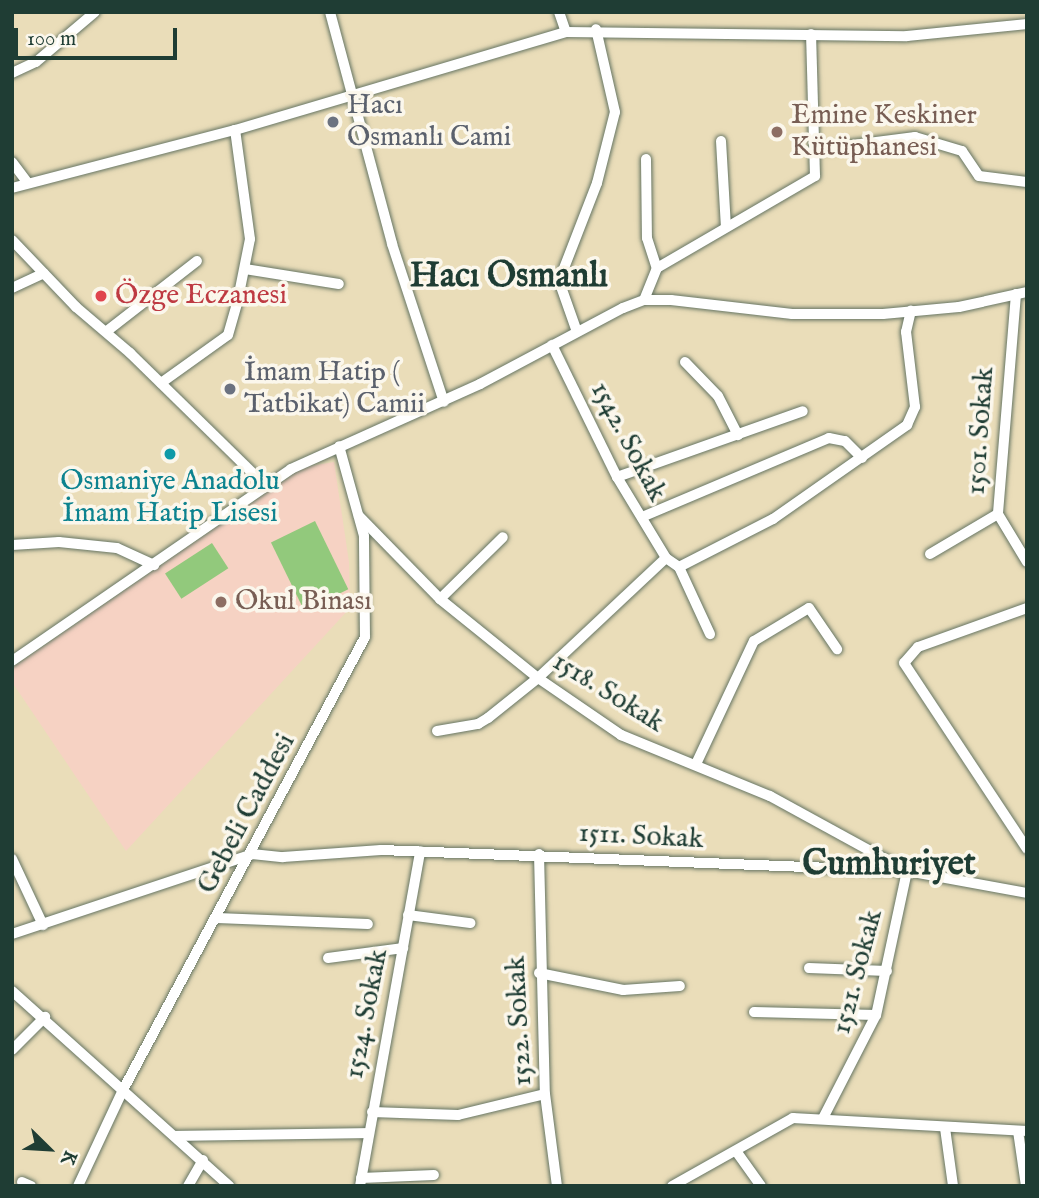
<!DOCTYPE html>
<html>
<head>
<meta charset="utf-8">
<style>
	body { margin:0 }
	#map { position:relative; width:1039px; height:1198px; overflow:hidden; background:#eaddb9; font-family:"IM FELL English",serif }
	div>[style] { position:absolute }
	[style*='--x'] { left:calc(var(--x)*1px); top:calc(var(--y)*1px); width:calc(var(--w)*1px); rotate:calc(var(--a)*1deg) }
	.built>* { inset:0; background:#f6d2c3 }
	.green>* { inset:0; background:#92c97c; transform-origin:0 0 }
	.roads { filter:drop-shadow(0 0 2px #667563) drop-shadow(0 0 2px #667563) }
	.minor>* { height:10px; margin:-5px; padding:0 5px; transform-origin:5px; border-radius:5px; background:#fff }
	.dots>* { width:19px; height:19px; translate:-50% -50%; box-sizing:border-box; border:4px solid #fbf7ec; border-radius:50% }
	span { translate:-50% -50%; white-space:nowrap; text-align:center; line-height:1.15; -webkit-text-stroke:7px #fbf7ec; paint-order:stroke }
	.worship-label { font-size:28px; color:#5b616d }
	.left { translate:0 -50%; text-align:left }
	.education-label { font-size:28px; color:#785e54 }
	.health-label { font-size:28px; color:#be3a42 }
	.street-label { font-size:28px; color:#1f3d34 }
	.culture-label { font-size:28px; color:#0d838f }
	.district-label { font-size:35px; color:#1f3d34; font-weight:700 }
	.frame { position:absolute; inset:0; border:14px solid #1f3d34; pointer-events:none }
	.north { position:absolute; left:14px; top:1114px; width:70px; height:70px; -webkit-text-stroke:5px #fbf7ec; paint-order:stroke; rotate:114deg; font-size:19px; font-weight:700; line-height:28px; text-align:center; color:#1f3d34 }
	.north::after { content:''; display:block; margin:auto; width:24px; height:32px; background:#1f3d34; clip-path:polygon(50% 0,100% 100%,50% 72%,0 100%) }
	.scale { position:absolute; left:14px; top:28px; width:163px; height:32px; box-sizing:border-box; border:4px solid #1f3d34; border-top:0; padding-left:9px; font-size:21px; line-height:24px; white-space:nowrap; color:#1f3d34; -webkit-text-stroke:5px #fbf7ec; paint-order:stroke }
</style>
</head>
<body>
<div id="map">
	<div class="built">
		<i style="clip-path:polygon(334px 462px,349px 562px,350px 608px,126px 851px,12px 682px,12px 668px,304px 467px)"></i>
	</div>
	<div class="green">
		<i style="left:315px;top:521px;width:76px;height:49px;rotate:64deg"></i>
		<i style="left:212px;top:543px;width:30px;height:56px;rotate:57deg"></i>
	</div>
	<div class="roads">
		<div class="minor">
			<i style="--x:330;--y:12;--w:240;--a:75"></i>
			<i style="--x:392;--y:244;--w:166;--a:71.8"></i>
			<i style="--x:559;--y:12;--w:21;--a:71"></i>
			<i style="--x:12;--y:73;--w:26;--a:-25"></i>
			<i style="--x:36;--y:62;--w:77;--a:-40.3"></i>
			<i style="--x:721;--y:141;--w:86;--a:86.7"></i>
			<i style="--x:814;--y:150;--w:102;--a:-7.3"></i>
			<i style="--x:915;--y:137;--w:49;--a:16.6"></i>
			<i style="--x:962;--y:151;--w:30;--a:56"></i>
			<i style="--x:979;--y:176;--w:48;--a:7.1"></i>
			<i style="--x:646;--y:159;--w:79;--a:89.3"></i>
			<i style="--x:647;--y:238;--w:32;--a:72"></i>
			<i style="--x:12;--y:162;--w:25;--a:53"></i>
			<i style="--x:12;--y:188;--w:230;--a:-14.6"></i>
			<i style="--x:235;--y:130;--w:345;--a:-16.5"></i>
			<i style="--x:566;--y:32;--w:341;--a:0.7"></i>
			<i style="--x:907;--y:36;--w:121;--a:-5.7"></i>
			<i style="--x:12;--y:240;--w:93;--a:46.3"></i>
			<i style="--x:76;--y:307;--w:71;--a:40.4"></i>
			<i style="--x:130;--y:353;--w:190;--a:44.4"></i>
			<i style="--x:245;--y:269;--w:95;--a:9.1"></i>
			<i style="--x:12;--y:288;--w:35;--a:-25"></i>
			<i style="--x:1016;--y:294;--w:221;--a:94.7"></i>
			<i style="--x:998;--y:514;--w:56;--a:58.9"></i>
			<i style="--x:644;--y:300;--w:35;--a:-68"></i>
			<i style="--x:657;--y:268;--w:183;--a:-30.2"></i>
			<i style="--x:815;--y:176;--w:142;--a:-91.6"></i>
			<i style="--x:576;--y:329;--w:51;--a:-109.5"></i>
			<i style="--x:559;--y:281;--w:105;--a:-68.8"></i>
			<i style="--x:597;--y:183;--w:73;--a:-75.8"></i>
			<i style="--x:615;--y:112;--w:85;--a:-102.9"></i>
			<i style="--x:107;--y:331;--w:114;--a:-37.9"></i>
			<i style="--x:552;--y:345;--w:147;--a:63.8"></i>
			<i style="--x:617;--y:477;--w:95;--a:58.8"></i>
			<i style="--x:666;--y:558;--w:16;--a:35"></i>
			<i style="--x:679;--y:567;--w:74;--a:65.2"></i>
			<i style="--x:685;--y:362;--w:47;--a:45.9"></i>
			<i style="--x:718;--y:396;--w:44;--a:62.9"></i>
			<i style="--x:161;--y:383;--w:82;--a:-35.6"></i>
			<i style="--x:228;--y:335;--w:37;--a:-74"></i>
			<i style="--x:238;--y:299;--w:61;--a:-78.7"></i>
			<i style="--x:250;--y:239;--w:110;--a:-97.8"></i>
			<i style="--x:617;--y:477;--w:197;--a:-19.5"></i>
			<i style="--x:359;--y:516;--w:116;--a:45.7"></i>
			<i style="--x:440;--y:599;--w:126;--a:38.9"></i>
			<i style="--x:538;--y:678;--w:101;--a:34.5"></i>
			<i style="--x:621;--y:735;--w:161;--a:22.3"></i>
			<i style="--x:770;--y:796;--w:156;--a:28.7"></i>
			<i style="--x:907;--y:871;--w:147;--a:102.1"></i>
			<i style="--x:876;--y:1015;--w:116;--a:117.2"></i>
			<i style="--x:642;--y:517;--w:203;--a:-22.9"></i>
			<i style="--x:829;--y:438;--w:16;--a:11"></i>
			<i style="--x:845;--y:441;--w:24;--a:45"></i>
			<i style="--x:12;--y:545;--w:47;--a:-3.7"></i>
			<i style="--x:59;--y:542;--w:58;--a:5.9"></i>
			<i style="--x:117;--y:548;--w:41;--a:24.7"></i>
			<i style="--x:930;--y:554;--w:79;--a:-30.5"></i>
			<i style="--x:679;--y:567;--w:106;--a:-27.1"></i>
			<i style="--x:773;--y:519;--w:164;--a:-35"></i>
			<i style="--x:907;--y:425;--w:20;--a:-66"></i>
			<i style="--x:915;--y:407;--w:76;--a:-96.8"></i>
			<i style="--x:906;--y:332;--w:22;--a:-77"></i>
			<i style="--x:440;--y:599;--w:88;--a:-44.5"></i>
			<i style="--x:1027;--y:608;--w:116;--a:160.3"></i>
			<i style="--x:918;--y:647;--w:21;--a:131"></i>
			<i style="--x:904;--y:663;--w:223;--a:56.5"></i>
			<i style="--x:12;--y:661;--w:339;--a:-34.5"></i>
			<i style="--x:291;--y:469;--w:207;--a:-24.2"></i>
			<i style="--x:480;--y:384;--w:162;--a:-28"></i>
			<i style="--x:623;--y:308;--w:22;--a:-21"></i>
			<i style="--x:644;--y:300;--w:27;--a:0"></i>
			<i style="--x:671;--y:300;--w:122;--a:6.6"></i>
			<i style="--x:792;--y:314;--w:91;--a:0"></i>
			<i style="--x:883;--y:314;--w:76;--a:-5.3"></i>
			<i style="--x:959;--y:307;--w:70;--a:-12.4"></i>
			<i style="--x:437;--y:731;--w:42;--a:-9.7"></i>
			<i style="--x:478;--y:724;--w:12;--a:-31"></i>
			<i style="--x:488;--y:718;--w:64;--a:-38.7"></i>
			<i style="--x:538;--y:678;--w:175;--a:-43.2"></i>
			<i style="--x:696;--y:764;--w:136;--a:-64.8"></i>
			<i style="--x:754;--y:641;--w:64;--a:-31"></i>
			<i style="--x:809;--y:608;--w:50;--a:55.7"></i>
			<i style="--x:539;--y:854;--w:240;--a:88.6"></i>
			<i style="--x:545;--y:1094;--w:93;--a:82.6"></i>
			<i style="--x:12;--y:859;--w:73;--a:64.8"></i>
			<i style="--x:408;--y:915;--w:63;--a:7.4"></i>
			<i style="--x:217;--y:918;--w:151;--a:2.3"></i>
			<i style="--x:12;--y:934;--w:253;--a:-18.4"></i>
			<i style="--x:252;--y:854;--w:31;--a:6"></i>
			<i style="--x:283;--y:857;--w:98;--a:-4.1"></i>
			<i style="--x:381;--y:850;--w:526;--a:2.29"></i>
			<i style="--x:907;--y:871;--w:122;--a:10.4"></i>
			<i style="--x:328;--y:958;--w:76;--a:-7.6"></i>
			<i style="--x:809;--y:968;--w:78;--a:2.2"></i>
			<i style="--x:539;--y:973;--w:86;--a:11.4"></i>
			<i style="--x:623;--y:990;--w:57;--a:-4"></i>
			<i style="--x:12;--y:991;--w:292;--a:41.9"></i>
			<i style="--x:754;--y:1012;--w:122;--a:1.4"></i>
			<i style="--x:12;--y:1050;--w:47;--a:-45"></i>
			<i style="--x:372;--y:1112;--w:86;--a:2"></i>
			<i style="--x:458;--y:1115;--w:89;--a:-13.6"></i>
			<i style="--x:945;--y:1128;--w:59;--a:82.1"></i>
			<i style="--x:1018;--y:1131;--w:56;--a:81.7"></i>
			<i style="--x:176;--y:1136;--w:192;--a:-0.9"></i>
			<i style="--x:736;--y:1151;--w:43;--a:54.5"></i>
			<i style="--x:361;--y:1178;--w:73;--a:-2.4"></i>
			<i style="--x:22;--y:1182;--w:10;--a:24"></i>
			<i style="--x:78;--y:1186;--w:108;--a:-64.9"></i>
			<i style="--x:124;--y:1088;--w:511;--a:-61.88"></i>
			<i style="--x:365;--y:637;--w:101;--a:-90.6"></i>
			<i style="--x:364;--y:536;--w:93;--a:-105.5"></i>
			<i style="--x:188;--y:1186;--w:30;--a:-60"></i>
			<i style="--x:360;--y:1186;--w:340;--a:-79.8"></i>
			<i style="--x:672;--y:1186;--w:139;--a:-29.3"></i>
			<i style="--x:793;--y:1118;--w:234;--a:3.2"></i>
		</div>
	</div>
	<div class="dots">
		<i style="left:333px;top:122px;background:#6b7280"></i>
		<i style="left:777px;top:132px;background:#8d6e63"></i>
		<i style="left:101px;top:296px;background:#e0444e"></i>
		<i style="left:230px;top:389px;background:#6b7280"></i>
		<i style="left:170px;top:454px;background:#0f9aa8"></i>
		<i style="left:221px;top:602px;background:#8d6e63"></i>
	</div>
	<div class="worship-label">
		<span class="left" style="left:347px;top:122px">Hacı<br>Osmanlı Cami</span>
		<span class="left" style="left:244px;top:389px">İmam Hatip (<br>Tatbikat) Camii</span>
	</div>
	<div class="education-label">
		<span class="left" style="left:791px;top:132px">Emine Keskiner<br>Kütüphanesi</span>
		<span class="left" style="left:235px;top:602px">Okul Binası</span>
	</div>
	<div class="health-label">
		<span class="left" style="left:115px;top:296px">Özge Eczanesi</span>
	</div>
	<div class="street-label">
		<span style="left:981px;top:431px;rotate:-86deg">1501. Sokak</span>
		<span style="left:628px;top:442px;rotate:62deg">1542. Sokak</span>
		<span style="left:608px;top:693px;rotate:32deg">1518. Sokak</span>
		<span style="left:247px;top:814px;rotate:-62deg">Gebeli Caddesi</span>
		<span style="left:641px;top:837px;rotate:3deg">1511. Sokak</span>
		<span style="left:858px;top:972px;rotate:-75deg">1521. Sokak</span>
		<span style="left:367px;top:1014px;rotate:-79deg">1524. Sokak</span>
		<span style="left:520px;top:1021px;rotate:-93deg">1522. Sokak</span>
	</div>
	<div class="culture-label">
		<span style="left:170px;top:498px">Osmaniye Anadolu<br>İmam Hatip Lisesi</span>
	</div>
	<div class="district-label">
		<span style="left:509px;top:277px">Hacı Osmanlı</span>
		<span style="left:889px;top:865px">Cumhuriyet</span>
	</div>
	<div class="frame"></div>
	<div class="north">K</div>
	<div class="scale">100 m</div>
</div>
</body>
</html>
